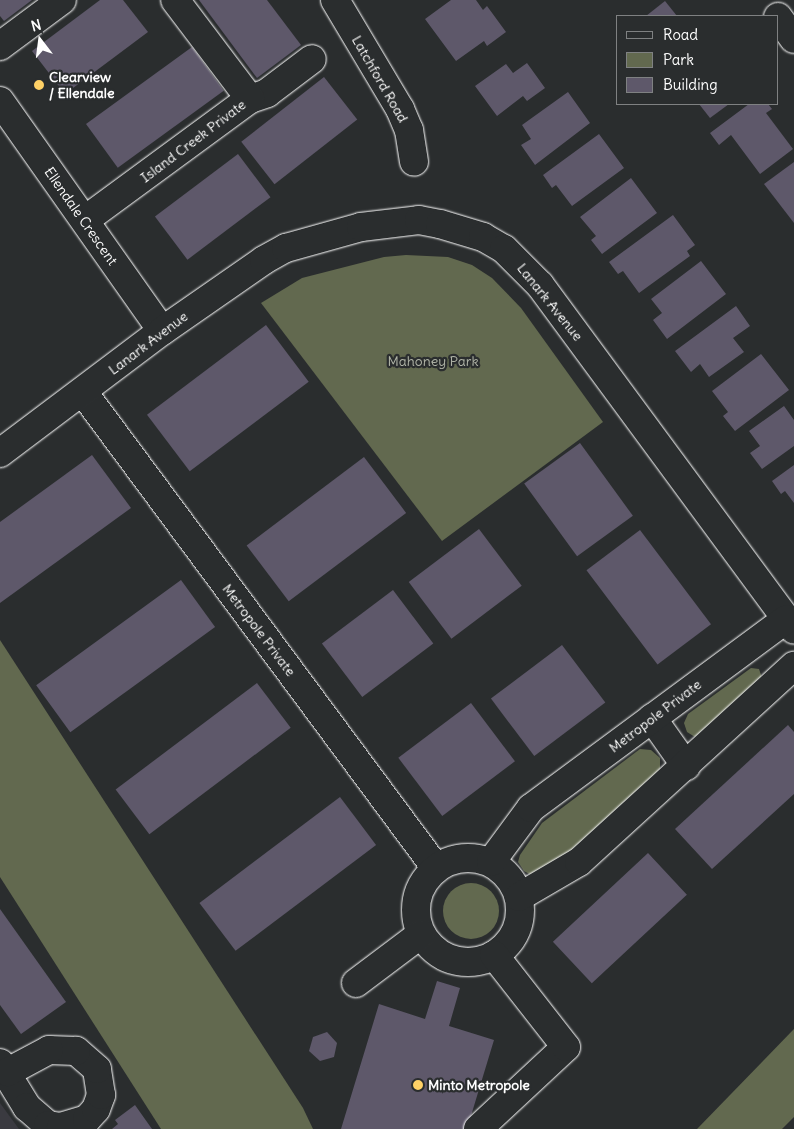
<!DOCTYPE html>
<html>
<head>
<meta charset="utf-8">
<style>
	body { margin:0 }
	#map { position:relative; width:794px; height:1129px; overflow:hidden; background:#2a2d2e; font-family:Delius,sans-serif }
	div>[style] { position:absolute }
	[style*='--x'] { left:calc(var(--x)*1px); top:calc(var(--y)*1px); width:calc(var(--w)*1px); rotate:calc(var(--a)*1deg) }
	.built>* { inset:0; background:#3a3a40 }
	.green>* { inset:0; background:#62694f }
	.round { border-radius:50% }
	.building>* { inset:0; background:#5e586a; transform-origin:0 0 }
	.roads { filter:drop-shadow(0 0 1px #fff) drop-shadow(0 0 1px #fff) }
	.minor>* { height:28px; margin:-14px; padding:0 14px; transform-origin:14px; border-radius:14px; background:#2a2d2e }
	.minor>.ring { margin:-14px; padding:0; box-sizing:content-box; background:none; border:28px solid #2a2d2e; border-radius:50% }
	.dots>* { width:14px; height:14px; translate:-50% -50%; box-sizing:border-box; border:2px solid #2a2d2e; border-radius:50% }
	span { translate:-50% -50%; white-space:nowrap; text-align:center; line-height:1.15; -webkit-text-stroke:4.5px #2a2d2e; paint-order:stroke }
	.poi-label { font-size:14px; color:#fff; font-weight:700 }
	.left { translate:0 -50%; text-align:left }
	.street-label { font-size:14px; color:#fff }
	.park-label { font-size:14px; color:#b0b4a7 }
	.legend { position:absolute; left:616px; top:15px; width:162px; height:90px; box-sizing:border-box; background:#2a2d2e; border:1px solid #7f8182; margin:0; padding:6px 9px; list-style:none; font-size:15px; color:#fff }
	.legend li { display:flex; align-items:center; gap:10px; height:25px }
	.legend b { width:25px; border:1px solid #7f8182 }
	.north { position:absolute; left:15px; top:15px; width:50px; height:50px; -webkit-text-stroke:4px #2a2d2e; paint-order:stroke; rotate:345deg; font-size:14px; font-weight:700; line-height:20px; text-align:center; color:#fff }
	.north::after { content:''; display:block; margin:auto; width:18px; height:22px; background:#fff; clip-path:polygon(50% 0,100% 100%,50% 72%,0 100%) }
</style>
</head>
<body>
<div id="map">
	<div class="built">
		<i style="clip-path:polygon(0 1103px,19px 1129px,0 1129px)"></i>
	</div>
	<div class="green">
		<i style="clip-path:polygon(406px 255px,448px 257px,472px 265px,492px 278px,521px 308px,603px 422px,442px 541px,261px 303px,302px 278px,384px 257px)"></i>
		<i style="clip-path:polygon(0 640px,303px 1108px,313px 1129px,161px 1129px,0 877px)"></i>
		<i style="clip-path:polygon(751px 668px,759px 669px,763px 681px,706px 733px,695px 737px,687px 732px,684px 723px,688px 714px)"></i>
		<i style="clip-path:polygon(640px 749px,651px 750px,660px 758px,660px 775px,569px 857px,531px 875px,524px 871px,518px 862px,520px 855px,542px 823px)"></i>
		<i class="round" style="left:443px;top:883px;width:56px;height:56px"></i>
		<i style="clip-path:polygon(794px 1029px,794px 1117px,782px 1129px,697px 1129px)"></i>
	</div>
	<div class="building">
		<i style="clip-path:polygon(0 0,32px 0,4px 21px,0 16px)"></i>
		<i style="clip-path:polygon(100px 0,123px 0,148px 32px,65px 94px,32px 51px)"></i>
		<i style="clip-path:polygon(199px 0,267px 0,301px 45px,257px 78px)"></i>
		<i style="clip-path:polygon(451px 0,476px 0,483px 10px,487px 6px,506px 32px,487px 46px,484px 41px,456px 61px,425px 19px)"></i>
		<i style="clip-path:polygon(665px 1px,677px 16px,646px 16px)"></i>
		<i style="left:192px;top:47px;width:54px;height:131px;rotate:54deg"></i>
		<i style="clip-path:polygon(527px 63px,545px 88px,527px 101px,523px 96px,497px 116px,475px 86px,506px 64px,513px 73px)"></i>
		<i style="left:324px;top:77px;width:54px;height:105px;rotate:52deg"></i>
		<i style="clip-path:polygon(568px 92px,590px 123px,535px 165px,521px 145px,531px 139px,522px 125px)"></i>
		<i style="clip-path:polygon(699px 104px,729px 104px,710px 118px)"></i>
		<i style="clip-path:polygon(749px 104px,768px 104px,772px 109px,766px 113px,793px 149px,760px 174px,731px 135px,719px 145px,710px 133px)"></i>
		<i style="clip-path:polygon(599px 134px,624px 168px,572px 206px,556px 185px,552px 188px,543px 175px)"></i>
		<i style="left:238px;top:154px;width:54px;height:104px;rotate:53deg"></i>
		<i style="clip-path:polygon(794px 162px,794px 223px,764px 184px)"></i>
		<i style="clip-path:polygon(631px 178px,657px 213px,602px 254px,591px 240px,596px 236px,580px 217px)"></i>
		<i style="clip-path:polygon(673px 215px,695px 245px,687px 251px,690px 256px,639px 293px,623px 271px,618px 274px,609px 262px)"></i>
		<i style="clip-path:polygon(701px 261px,726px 294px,667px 339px,653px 320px,662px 313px,651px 299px)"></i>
		<i style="clip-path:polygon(736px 306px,750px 326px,733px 338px,744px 352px,709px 377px,700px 364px,691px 372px,675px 351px)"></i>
		<i style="left:266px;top:325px;width:71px;height:149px;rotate:53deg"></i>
		<i style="clip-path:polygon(761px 354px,789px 390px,735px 431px,723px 416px,728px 412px,712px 391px)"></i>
		<i style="clip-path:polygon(784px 406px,794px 420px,794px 446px,762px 469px,750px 453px,760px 446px,749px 431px)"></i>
		<i style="left:580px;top:443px;width:90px;height:69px;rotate:54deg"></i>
		<i style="clip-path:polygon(92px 455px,131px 508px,0 603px,0 522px)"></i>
		<i style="left:364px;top:457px;width:70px;height:147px;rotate:53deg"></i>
		<i style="clip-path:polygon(794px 465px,794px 503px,785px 491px,781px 494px,772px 481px)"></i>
		<i style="left:479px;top:529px;width:71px;height:88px;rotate:53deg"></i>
		<i style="left:640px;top:530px;width:118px;height:67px;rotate:53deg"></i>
		<i style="left:181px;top:580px;width:58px;height:179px;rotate:54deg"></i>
		<i style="left:393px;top:590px;width:67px;height:89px;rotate:53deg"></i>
		<i style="left:562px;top:645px;width:72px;height:89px;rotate:53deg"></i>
		<i style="left:257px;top:683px;width:56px;height:177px;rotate:53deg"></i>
		<i style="left:471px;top:703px;width:73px;height:91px;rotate:53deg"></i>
		<i style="clip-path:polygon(788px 725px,794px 732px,794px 794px,712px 869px,675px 829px)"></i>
		<i style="left:340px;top:797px;width:60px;height:176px;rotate:53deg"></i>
		<i style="left:648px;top:853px;width:57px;height:130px;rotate:47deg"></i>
		<i style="clip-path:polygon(0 909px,66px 1002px,21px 1034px,0 1005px)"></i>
		<i style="clip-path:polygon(437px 981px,460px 988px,449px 1026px,494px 1040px,467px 1129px,341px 1129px,379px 1004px,425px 1019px)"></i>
		<i style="clip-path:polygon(327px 1032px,337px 1043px,334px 1057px,320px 1061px,309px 1051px,313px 1037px)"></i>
		<i style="clip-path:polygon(135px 1105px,152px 1129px,112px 1129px,118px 1124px,115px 1120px)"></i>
	</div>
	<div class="roads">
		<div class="minor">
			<i style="--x:335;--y:0;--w:127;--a:59.2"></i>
			<i style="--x:400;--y:109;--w:23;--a:67"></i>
			<i style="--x:409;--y:130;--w:32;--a:81"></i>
			<i style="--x:778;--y:17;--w:27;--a:54"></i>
			<i style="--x:0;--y:46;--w:77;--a:-36.6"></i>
			<i style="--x:250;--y:99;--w:18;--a:-19"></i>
			<i style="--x:267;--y:93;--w:56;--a:-37.1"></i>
			<i style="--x:0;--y:101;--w:281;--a:54.8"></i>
			<i style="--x:85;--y:220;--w:205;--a:-36.3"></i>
			<i style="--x:250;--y:99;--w:124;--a:-127.1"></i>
			<i style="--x:83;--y:392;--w:593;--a:53.44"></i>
			<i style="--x:0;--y:453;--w:203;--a:-37"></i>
			<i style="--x:162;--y:331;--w:124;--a:-34.8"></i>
			<i style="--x:264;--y:260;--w:25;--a:-29"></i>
			<i style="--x:286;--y:248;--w:78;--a:-15.6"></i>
			<i style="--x:361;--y:227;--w:58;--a:-6.9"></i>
			<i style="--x:419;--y:220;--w:21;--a:11"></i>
			<i style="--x:440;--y:224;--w:45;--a:16.8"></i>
			<i style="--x:483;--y:237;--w:24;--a:30"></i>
			<i style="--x:504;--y:249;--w:51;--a:45"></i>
			<i style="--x:540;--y:285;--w:428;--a:53.6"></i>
			<i style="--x:652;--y:718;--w:59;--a:54.7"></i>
			<i class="ring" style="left:416px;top:858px;width:76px;height:76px"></i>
			<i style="--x:491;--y:862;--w:67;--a:-53.5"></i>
			<i style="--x:531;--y:808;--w:317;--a:-36.5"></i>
			<i style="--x:519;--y:897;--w:69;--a:-30.3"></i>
			<i style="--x:579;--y:862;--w:291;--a:-42.4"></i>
			<i style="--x:356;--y:983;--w:81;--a:-37"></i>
			<i style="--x:0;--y:1063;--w:52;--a:58.5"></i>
			<i style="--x:27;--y:1107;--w:28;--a:41"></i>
			<i style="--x:48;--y:1125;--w:13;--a:9"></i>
			<i style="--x:61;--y:1127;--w:27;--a:-17"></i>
			<i style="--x:87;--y:1119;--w:13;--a:-48"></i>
			<i style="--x:96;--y:1109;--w:15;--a:-70"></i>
			<i style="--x:101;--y:1095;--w:26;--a:-99"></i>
			<i style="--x:97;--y:1069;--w:28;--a:-139"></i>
			<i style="--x:76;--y:1051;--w:27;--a:-178"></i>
			<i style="--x:49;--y:1050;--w:47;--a:151.8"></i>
			<i style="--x:478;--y:1129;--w:120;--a:-43"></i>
			<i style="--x:566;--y:1047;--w:117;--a:-128"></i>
		</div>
	</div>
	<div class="dots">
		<i style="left:39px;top:85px;background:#ffd166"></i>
		<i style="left:418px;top:1085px;background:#ffd166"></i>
	</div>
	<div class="poi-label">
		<span class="left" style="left:49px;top:85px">Clearview<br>/ Ellendale</span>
		<span class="left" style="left:428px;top:1085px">Minto Metropole</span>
	</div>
	<div class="street-label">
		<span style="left:380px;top:79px;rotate:60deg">Latchford Road</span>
		<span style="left:193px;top:141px;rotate:-37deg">Island Creek Private</span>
		<span style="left:81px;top:216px;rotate:55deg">Ellendale Crescent</span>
		<span style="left:550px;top:302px;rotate:51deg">Lanark Avenue</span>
		<span style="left:148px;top:343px;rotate:-37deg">Lanark Avenue</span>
		<span style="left:259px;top:630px;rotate:53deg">Metropole Private</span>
		<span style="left:655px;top:716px;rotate:-37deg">Metropole Private</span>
	</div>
	<div class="park-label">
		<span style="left:433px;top:361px">Mahoney Park</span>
	</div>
	<ul class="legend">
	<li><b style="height:6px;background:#2a2d2e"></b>Road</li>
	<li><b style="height:14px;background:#62694f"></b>Park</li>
	<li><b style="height:14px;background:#5e586a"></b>Building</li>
	</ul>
	<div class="north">N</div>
</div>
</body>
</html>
